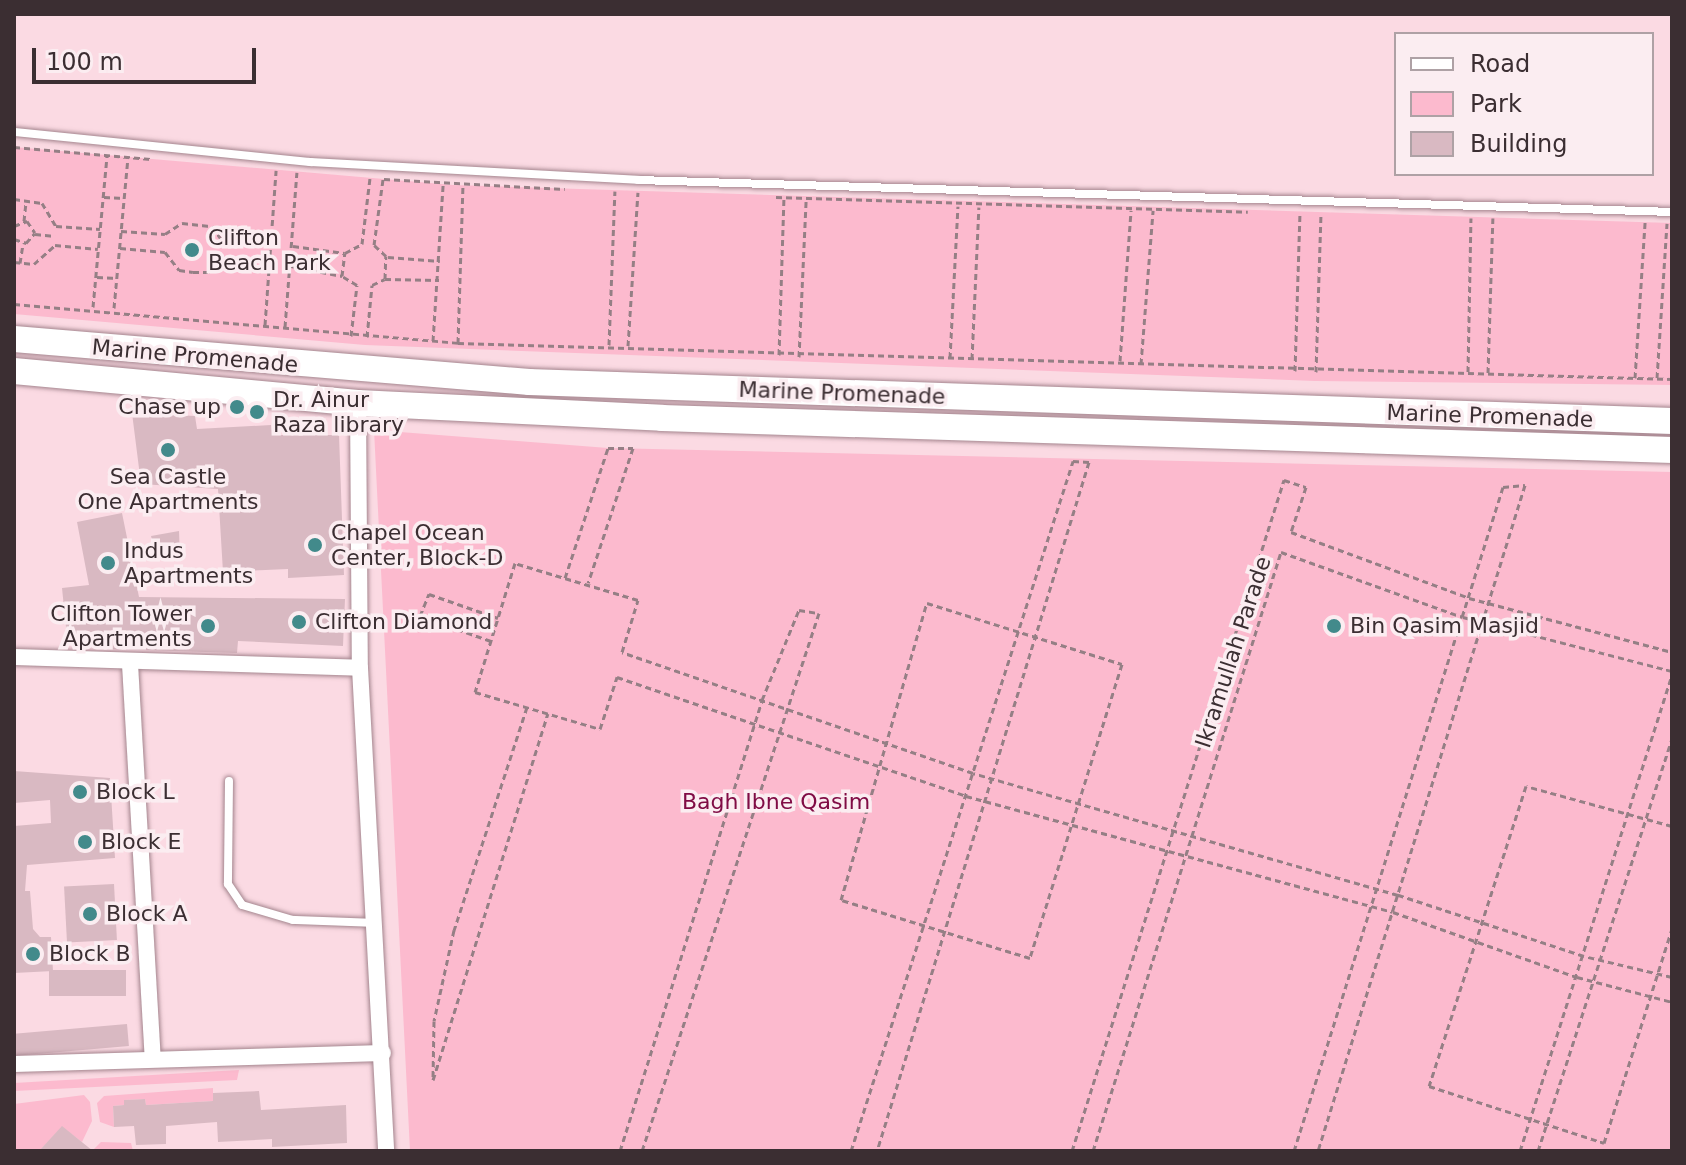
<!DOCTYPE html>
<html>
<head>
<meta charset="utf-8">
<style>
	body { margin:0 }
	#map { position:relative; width:1686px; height:1165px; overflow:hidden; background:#fbdae3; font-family:"DejaVu Sans",sans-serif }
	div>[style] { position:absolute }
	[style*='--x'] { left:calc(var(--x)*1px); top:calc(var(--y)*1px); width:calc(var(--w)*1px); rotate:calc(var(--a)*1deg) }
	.green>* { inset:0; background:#fcbace }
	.building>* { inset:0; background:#d9b9c2; transform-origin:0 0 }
	.path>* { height:3px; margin-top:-1.5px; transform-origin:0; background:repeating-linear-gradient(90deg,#957f85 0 6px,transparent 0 10px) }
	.roads { filter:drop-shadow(0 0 2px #a4858e) drop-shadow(0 0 2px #a4858e) }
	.service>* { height:8px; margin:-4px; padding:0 4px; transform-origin:4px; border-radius:4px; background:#fff }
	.minor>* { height:16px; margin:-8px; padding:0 8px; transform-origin:8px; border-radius:8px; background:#fff }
	.primary>* { height:26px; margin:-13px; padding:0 13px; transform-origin:13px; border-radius:13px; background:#fff }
	.dots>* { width:22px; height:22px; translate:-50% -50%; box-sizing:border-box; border:4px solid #fbedf1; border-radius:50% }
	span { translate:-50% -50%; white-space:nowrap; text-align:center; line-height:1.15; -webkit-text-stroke:7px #fbedf1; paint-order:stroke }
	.poi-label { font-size:22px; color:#3b2e32 }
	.left { translate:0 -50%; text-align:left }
	.right { translate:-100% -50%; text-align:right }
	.street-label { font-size:22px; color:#3b2e32 }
	.park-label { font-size:22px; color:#800c45 }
	.frame { position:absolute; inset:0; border:16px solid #3b2e32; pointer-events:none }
	.legend { position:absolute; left:1394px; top:32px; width:260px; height:144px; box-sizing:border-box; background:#fbedf1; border:2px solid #aea1a5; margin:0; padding:10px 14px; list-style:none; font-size:24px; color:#3b2e32 }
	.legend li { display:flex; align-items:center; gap:16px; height:40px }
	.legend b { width:40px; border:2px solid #aea1a5 }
	.scale { position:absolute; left:32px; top:48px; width:224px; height:36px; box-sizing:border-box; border:4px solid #3b2e32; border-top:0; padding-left:10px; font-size:24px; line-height:28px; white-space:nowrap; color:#3b2e32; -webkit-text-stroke:6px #fbedf1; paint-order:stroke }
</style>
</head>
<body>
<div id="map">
	<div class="green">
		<i style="clip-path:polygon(14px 147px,453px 185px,1672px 223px,1672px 385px,1315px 381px,365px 345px,14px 314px)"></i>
		<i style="clip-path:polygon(374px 430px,608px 448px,1672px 472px,1672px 1151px,410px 1151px)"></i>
		<i style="clip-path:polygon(239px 1070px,237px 1080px,14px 1091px,14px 1083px)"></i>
		<i style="clip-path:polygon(213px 1088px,213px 1101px,146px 1105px,145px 1099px,124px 1100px,124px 1105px,113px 1106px,114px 1127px,100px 1122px,97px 1103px,104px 1096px)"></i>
		<i style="clip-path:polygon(84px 1095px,90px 1102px,92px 1121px,82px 1142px,62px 1127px,39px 1151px,14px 1151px,14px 1104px)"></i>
		<i style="clip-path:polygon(101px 1142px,131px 1143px,133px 1151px,92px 1151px)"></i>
	</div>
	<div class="building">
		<i style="clip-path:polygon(132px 413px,195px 416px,197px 429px,271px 425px,272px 435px,339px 435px,344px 575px,288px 578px,288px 569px,223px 572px,218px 489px,141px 484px)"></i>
		<i style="clip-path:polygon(122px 513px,139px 597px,345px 599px,343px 646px,238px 641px,237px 653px,111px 649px,109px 632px,67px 637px,62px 588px,89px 585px,77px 522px)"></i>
		<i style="clip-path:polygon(179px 531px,180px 558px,157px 560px,151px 536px)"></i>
		<i style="clip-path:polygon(14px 771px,110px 778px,115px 858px,27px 865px,25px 891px,30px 891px,33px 929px,40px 937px,51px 937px,53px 971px,14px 973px,14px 826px,51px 823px,50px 800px,14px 803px)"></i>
		<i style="left:114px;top:884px;width:56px;height:50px;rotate:87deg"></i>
		<i style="left:126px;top:970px;width:26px;height:77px;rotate:90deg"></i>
		<i style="left:127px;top:1024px;width:22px;height:113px;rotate:85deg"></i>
		<i style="clip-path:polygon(259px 1091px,261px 1110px,346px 1105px,347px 1143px,272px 1147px,272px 1139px,218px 1142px,217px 1122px,166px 1126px,166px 1144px,136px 1145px,134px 1126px,114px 1127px,113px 1106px,124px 1105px,124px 1100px,145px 1099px,146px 1105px,213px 1101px,213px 1093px)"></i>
		<i style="clip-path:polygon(62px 1126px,93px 1151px,39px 1151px)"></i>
	</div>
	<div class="path">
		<i style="--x:14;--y:147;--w:137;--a:5"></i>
		<i style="--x:384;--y:179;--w:181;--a:3.2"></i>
		<i style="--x:104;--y:197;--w:20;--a:3"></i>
		<i style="--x:776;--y:197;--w:472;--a:1.8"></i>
		<i style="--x:14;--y:199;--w:28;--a:8"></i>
		<i style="--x:42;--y:203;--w:27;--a:59"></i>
		<i style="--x:56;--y:226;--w:44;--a:3.9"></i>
		<i style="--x:24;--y:221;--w:20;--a:-84"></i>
		<i style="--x:14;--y:226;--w:14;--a:-21"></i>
		<i style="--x:27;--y:221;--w:14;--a:56"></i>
		<i style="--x:121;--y:231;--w:44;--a:3.9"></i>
		<i style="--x:165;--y:234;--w:20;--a:-33"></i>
		<i style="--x:182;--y:223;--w:30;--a:6"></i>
		<i style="--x:212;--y:226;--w:16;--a:55"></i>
		<i style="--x:221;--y:239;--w:49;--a:4.7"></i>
		<i style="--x:35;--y:234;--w:20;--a:6"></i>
		<i style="--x:14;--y:239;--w:13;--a:18"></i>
		<i style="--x:26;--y:243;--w:13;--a:-48"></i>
		<i style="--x:293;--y:246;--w:52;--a:7.7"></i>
		<i style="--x:120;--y:248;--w:45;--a:5.1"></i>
		<i style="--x:165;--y:252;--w:23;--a:52"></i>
		<i style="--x:179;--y:270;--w:14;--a:8"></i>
		<i style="--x:193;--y:272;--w:15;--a:0"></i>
		<i style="--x:208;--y:272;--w:23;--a:-40"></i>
		<i style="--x:226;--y:257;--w:43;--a:6.6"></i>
		<i style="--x:388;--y:257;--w:52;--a:4.4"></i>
		<i style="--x:14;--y:262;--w:20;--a:6"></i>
		<i style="--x:34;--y:264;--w:28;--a:-42"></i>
		<i style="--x:55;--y:245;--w:43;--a:5.3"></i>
		<i style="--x:20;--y:263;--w:20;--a:-81"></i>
		<i style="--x:291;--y:266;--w:52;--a:11.1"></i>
		<i style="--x:97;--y:277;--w:20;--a:3"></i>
		<i style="--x:385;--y:279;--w:54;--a:1.1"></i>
		<i style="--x:14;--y:304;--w:446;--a:5"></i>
		<i style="--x:458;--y:343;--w:1215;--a:1.7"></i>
		<i style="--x:93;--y:307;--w:152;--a:-84.7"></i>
		<i style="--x:114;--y:308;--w:152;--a:-84.7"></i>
		<i style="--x:265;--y:325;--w:155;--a:-85.9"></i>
		<i style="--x:285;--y:327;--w:155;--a:-85.6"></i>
		<i style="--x:351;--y:336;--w:51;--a:-83.3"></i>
		<i style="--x:357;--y:285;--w:17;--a:-149"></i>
		<i style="--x:342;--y:276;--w:23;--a:-83"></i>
		<i style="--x:345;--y:253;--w:19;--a:-28"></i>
		<i style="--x:362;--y:244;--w:66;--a:-83.1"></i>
		<i style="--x:367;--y:337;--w:52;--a:-84.5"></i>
		<i style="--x:372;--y:285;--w:14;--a:-25"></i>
		<i style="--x:385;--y:279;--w:23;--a:-88"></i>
		<i style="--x:386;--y:256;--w:16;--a:-137"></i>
		<i style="--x:374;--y:245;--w:67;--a:-82.2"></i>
		<i style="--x:433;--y:341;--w:156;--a:-86.3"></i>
		<i style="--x:458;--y:343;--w:158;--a:-88.2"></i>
		<i style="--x:609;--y:345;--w:154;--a:-87.8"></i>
		<i style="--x:628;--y:346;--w:154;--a:-86.3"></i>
		<i style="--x:779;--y:355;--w:156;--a:-88.2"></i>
		<i style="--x:799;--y:357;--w:156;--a:-87.4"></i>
		<i style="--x:950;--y:358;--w:152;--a:-87"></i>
		<i style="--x:972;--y:359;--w:152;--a:-87.4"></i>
		<i style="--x:1120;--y:361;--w:151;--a:-85.8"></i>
		<i style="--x:1141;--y:364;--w:154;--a:-85.5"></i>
		<i style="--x:1295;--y:371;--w:158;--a:-88.2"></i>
		<i style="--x:1316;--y:372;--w:158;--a:-88.2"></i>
		<i style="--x:1468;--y:372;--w:154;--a:-88.9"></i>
		<i style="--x:1488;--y:373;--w:155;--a:-88.2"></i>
		<i style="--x:1635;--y:378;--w:156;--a:-86.3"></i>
		<i style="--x:1657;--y:378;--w:155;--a:-86.3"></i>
		<i style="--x:565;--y:578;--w:137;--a:-71.7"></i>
		<i style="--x:608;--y:448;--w:25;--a:0"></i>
		<i style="--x:633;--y:448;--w:142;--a:108.4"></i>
		<i style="--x:927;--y:603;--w:204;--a:17.4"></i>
		<i style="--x:1122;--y:664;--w:308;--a:107.4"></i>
		<i style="--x:1030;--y:958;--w:198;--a:-162.9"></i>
		<i style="--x:841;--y:900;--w:309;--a:-73.9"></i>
		<i style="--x:491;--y:641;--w:75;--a:-160.6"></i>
		<i style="--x:420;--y:616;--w:24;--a:-68"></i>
		<i style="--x:429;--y:594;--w:73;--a:19.2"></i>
		<i style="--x:527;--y:707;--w:235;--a:108.1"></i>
		<i style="--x:454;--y:930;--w:93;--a:102.4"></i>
		<i style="--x:434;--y:1021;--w:59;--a:91"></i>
		<i style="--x:433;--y:1080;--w:384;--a:-72.6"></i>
		<i style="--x:1672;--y:826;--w:151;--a:-164.7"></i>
		<i style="--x:1526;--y:786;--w:315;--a:107.9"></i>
		<i style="--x:1429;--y:1086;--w:184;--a:18"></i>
		<i style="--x:1604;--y:1143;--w:225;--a:-72.4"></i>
		<i style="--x:1672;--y:977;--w:90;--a:-166.6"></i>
		<i style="--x:1584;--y:956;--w:196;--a:-161.8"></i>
		<i style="--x:1398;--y:895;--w:442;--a:-164"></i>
		<i style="--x:973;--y:773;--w:371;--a:-161"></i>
		<i style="--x:622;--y:652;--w:54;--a:-72.9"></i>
		<i style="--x:638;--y:600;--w:128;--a:-163.3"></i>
		<i style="--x:515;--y:563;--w:135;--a:107.2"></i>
		<i style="--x:475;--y:692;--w:130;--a:16.5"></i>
		<i style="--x:600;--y:729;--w:55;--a:-71.9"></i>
		<i style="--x:617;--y:677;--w:369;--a:18.8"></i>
		<i style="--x:966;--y:796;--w:442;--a:15.2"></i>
		<i style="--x:1393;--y:912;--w:195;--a:19.5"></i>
		<i style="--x:1577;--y:977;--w:98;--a:14.7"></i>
		<i style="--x:620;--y:1151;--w:473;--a:-72.5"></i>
		<i style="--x:762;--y:700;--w:97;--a:-67.7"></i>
		<i style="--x:799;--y:610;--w:20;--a:9"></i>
		<i style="--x:819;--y:613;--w:566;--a:108.21"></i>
		<i style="--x:851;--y:1151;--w:725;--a:-72.16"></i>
		<i style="--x:1073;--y:461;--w:16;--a:4"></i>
		<i style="--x:1089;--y:462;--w:721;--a:107.1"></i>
		<i style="--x:1072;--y:1151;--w:704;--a:-72.47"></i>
		<i style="--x:1284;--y:480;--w:23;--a:18"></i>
		<i style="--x:1306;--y:487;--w:47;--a:108.4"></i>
		<i style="--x:1291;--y:532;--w:190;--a:20.3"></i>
		<i style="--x:1469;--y:598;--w:210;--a:14.9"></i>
		<i style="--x:1093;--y:1151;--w:628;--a:-72.58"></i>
		<i style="--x:1281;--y:552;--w:193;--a:19.7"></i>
		<i style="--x:1463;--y:617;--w:216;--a:14.5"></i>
		<i style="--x:1294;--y:1151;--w:696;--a:-72.53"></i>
		<i style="--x:1503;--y:487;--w:22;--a:-5"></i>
		<i style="--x:1525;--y:485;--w:697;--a:107.27"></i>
		<i style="--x:1520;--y:1151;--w:500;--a:-72.3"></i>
		<i style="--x:1538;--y:1151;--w:433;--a:-72"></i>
	</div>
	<div class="roads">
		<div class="service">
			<i style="--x:14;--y:132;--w:298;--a:5.8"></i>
			<i style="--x:310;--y:162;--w:328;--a:3.1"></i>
			<i style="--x:638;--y:180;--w:1034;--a:1.77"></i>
			<i style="--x:229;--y:781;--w:103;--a:90.6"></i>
			<i style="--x:228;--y:884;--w:25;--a:56"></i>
			<i style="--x:242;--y:905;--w:53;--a:16.4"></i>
			<i style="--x:293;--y:920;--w:80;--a:2.1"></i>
		</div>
		<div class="minor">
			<i style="--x:358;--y:403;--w:265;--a:89.6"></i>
			<i style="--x:360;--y:668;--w:484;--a:86.9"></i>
			<i style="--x:14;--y:657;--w:346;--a:1.8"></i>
			<i style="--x:130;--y:664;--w:395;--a:86.7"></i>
			<i style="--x:14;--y:1064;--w:369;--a:-1.7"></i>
		</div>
		<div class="primary">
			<i style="--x:14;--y:339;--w:517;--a:4.77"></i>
			<i style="--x:529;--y:382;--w:1144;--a:1.95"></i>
			<i style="--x:14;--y:371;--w:345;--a:5.3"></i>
			<i style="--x:358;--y:403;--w:304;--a:2.8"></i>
			<i style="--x:662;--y:418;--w:1011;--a:1.81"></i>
		</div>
	</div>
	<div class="dots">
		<i style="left:192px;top:250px;background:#428a8b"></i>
		<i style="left:237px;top:407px;background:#428a8b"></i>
		<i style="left:257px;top:412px;background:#428a8b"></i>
		<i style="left:168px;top:450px;background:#428a8b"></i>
		<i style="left:315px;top:545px;background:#428a8b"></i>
		<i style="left:108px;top:563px;background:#428a8b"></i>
		<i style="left:299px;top:622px;background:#428a8b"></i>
		<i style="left:208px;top:626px;background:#428a8b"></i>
		<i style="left:1334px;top:626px;background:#428a8b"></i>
		<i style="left:80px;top:792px;background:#428a8b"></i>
		<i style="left:85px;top:842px;background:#428a8b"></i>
		<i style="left:90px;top:914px;background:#428a8b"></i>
		<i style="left:33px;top:954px;background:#428a8b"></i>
	</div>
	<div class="poi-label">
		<span class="left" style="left:208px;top:250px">Clifton<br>Beach Park</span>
		<span class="left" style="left:273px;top:412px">Dr. Ainur<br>Raza library</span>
		<span class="right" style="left:221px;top:407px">Chase up</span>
		<span style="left:168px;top:489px">Sea Castle<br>One Apartments</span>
		<span class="left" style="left:331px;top:545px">Chapel Ocean<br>Center, Block-D</span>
		<span class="left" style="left:124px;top:563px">Indus<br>Apartments</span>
		<span class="right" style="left:192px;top:626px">Clifton Tower<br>Apartments</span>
		<span class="left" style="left:315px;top:622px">Clifton Diamond</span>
		<span class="left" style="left:1350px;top:626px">Bin Qasim Masjid</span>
		<span class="left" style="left:96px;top:792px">Block L</span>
		<span class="left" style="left:101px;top:842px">Block E</span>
		<span class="left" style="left:106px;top:914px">Block A</span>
		<span class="left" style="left:49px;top:954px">Block B</span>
	</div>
	<div class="street-label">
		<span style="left:195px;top:356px;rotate:5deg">Marine Promenade</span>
		<span style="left:842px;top:393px;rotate:2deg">Marine Promenade</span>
		<span style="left:1490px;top:416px;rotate:2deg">Marine Promenade</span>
		<span style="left:1233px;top:652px;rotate:-72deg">Ikramullah Parade</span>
	</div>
	<div class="park-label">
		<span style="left:776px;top:802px">Bagh Ibne Qasim</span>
	</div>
	<div class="frame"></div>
	<ul class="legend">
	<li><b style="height:10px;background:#fff"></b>Road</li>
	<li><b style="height:22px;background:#fcbace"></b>Park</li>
	<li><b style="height:22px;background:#d9b9c2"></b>Building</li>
	</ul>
	<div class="scale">100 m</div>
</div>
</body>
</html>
